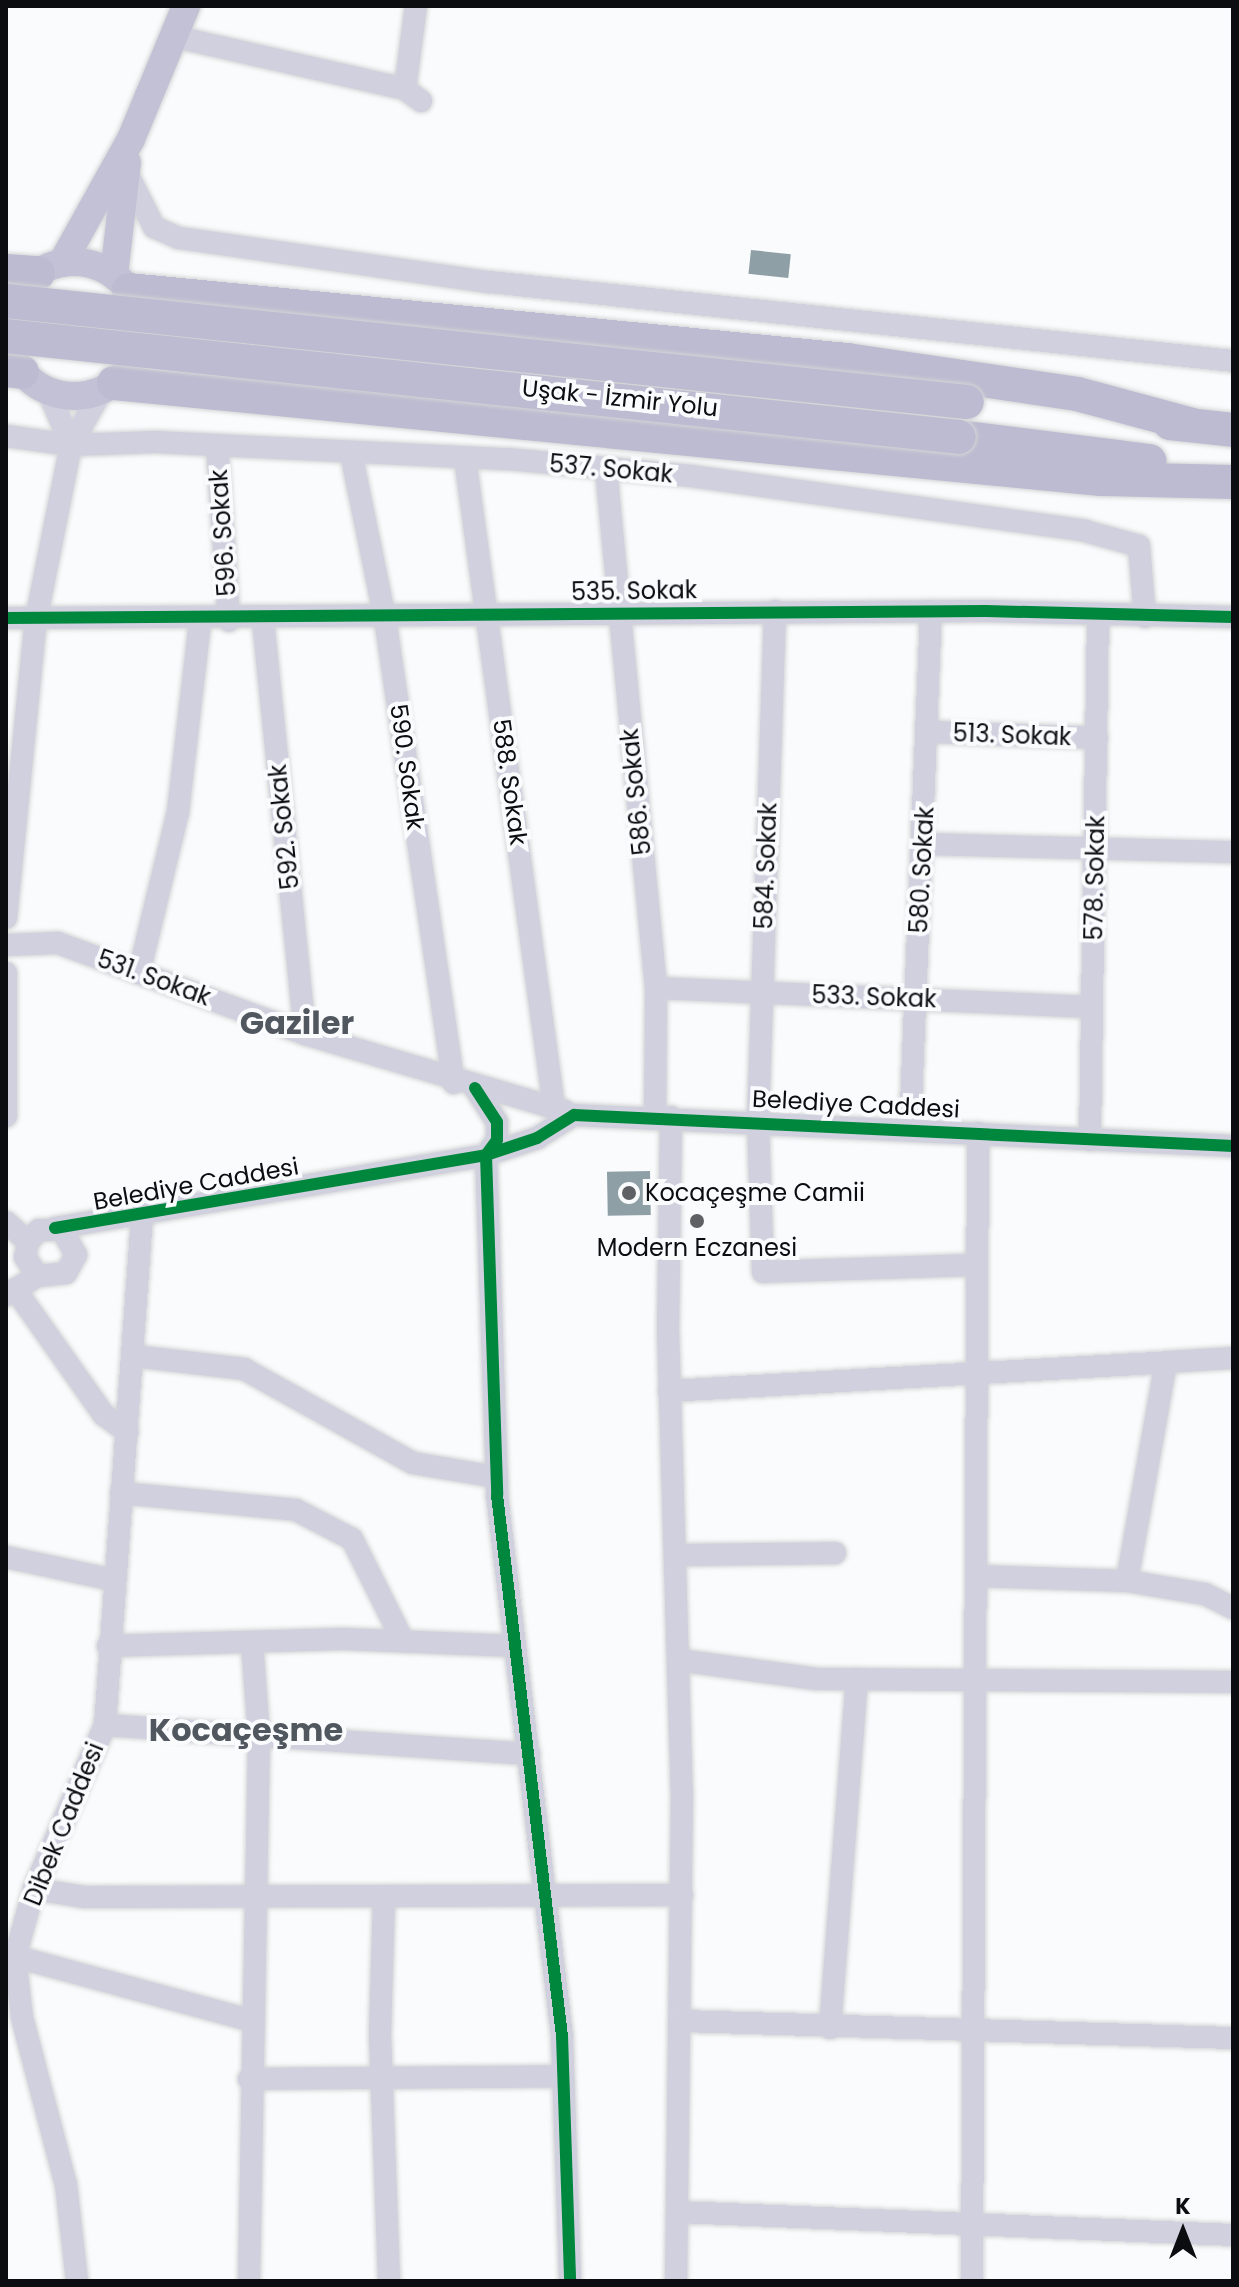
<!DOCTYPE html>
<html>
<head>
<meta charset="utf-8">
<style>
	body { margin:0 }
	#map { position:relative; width:1239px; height:2287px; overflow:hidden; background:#fafbfc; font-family:Poppins,sans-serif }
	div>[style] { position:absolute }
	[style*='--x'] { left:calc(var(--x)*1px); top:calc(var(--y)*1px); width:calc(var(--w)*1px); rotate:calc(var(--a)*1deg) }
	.building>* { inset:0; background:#8e9fa6; transform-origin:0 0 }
	.roads { filter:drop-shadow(0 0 2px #d4d5d6) drop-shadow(0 0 2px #d4d5d6) }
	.minor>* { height:22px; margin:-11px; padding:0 11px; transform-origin:11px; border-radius:11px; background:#d0d0df }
	.major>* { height:28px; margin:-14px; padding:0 14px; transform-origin:14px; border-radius:14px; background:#c2c1d5 }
	.major>.ring { margin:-14px; padding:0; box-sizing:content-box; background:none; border:28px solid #c2c1d5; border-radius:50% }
	.highway>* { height:34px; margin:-17px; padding:0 17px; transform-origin:17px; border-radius:17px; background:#bcbbd1 }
	.bridges { filter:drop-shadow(0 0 2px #d4d5d6) drop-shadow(0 0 2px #d4d5d6) }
	.highway-bridge>* { height:34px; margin:-17px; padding:0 17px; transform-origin:17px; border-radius:17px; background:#bcbbd1 }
	.cycleway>* { height:12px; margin:-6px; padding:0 6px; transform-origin:6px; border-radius:6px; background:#00873e }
	.dots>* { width:22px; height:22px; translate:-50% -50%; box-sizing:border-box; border:4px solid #f9fbfd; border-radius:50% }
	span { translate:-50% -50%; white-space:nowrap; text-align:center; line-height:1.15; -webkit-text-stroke:8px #f9fbfd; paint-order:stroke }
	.street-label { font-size:24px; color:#0b0d11 }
	.poi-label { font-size:24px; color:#0b0d11 }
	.left { translate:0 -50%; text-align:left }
	.district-label { font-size:32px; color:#51575f; font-weight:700 }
	.frame { position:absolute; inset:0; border:8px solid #0b0d11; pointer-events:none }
	.north { position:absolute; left:1143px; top:2191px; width:80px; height:80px; -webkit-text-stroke:6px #f9fbfd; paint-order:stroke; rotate:0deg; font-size:22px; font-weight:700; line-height:32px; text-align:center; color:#0b0d11 }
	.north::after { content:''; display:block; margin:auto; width:28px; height:36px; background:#0b0d11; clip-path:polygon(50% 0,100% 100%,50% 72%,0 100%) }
</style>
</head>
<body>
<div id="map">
	<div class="building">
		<i style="left:751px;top:250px;width:40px;height:24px;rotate:6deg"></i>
		<i style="left:650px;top:1171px;width:44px;height:43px;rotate:89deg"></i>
	</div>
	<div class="roads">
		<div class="minor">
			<i style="--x:176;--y:37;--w:235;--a:12.8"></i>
			<i style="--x:405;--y:89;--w:20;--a:37"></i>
			<i style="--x:405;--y:89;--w:84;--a:-82.5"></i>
			<i style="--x:126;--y:171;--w:63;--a:63.4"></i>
			<i style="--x:154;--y:227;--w:27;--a:24"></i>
			<i style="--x:179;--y:238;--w:314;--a:8.1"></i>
			<i style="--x:490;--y:282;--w:747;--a:6.07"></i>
			<i style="--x:48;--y:391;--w:59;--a:66.9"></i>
			<i style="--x:6;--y:436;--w:66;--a:7.9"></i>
			<i style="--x:71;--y:445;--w:84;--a:-2"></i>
			<i style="--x:155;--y:442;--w:353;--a:2.8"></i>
			<i style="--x:508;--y:459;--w:184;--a:5.3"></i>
			<i style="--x:691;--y:476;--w:398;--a:7.9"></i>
			<i style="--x:1085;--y:531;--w:56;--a:15.5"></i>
			<i style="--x:1139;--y:546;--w:71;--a:85.2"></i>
			<i style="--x:217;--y:445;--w:176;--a:86.1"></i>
			<i style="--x:351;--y:453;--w:168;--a:78.4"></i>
			<i style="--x:385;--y:618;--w:470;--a:81.6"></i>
			<i style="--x:465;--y:458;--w:655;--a:82.19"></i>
			<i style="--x:606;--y:469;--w:521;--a:84.5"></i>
			<i style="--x:656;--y:988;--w:128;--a:90.4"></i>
			<i style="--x:775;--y:611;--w:510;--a:91.91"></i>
			<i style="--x:758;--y:1121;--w:151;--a:88.1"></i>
			<i style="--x:763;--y:1272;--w:214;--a:-1.9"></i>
			<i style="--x:6;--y:618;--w:980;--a:-0.41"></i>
			<i style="--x:986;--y:611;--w:247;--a:1.4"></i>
			<i style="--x:263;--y:620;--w:416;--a:84.2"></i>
			<i style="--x:928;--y:732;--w:169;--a:2"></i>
			<i style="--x:924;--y:844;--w:309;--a:1.5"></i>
			<i style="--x:6;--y:918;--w:300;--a:-84.3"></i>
			<i style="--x:36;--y:620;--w:178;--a:-78.7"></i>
			<i style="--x:71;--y:445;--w:63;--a:-60.6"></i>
			<i style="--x:6;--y:945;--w:52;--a:-2.2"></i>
			<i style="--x:58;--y:943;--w:263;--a:20.2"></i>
			<i style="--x:305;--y:1034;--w:271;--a:16.5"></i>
			<i style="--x:6;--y:973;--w:143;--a:90"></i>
			<i style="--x:139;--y:973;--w:166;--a:-76.4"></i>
			<i style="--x:178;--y:812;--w:191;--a:-83.4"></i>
			<i style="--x:656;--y:988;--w:436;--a:2.5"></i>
			<i style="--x:475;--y:1088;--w:40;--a:57.1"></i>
			<i style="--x:497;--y:1122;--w:18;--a:90"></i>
			<i style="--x:497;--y:1140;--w:19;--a:126"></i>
			<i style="--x:486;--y:1155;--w:340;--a:88.1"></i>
			<i style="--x:497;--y:1495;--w:545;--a:83.15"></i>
			<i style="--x:562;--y:2036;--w:245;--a:88.1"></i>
			<i style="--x:671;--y:1117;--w:212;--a:90.8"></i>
			<i style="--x:668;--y:1329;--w:463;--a:88.3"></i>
			<i style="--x:682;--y:1792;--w:489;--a:90.7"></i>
			<i style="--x:910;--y:1129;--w:518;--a:-87.68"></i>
			<i style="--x:1090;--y:1140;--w:525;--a:-89.13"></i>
			<i style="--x:6;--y:1222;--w:30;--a:42"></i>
			<i style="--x:55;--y:1228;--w:437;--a:-9.6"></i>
			<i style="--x:486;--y:1155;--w:54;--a:-18.4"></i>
			<i style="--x:537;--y:1138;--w:44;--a:-31.9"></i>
			<i style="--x:574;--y:1115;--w:660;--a:2.69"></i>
			<i style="--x:15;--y:1289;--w:154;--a:54.8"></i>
			<i style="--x:104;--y:1415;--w:29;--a:36"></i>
			<i style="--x:6;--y:1295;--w:37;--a:-31"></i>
			<i style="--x:38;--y:1276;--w:28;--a:-6"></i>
			<i style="--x:66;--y:1273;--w:21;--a:-61"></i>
			<i style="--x:76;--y:1255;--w:29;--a:-119"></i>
			<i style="--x:62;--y:1230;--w:23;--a:180"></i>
			<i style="--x:39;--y:1230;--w:16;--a:133"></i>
			<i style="--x:28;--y:1242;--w:15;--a:101"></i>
			<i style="--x:25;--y:1257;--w:23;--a:56"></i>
			<i style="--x:134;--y:1356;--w:111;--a:6.7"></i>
			<i style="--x:244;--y:1369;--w:193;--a:29.1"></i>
			<i style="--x:413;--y:1463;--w:84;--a:9.6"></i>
			<i style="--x:669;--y:1391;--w:498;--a:-3.3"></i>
			<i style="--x:121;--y:1493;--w:176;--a:5.5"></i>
			<i style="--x:296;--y:1510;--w:63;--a:27.4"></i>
			<i style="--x:352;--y:1539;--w:114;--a:63.4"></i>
			<i style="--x:675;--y:1555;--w:160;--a:-0.7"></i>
			<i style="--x:6;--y:1557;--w:110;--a:12"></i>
			<i style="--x:976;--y:1576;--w:151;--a:1.9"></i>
			<i style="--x:1127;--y:1581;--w:79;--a:9.5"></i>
			<i style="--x:1205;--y:1594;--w:31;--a:27"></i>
			<i style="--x:1127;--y:1581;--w:222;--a:-79.9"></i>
			<i style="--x:1166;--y:1362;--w:67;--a:-3.4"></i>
			<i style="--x:108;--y:1646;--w:235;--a:-1.7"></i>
			<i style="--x:343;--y:1639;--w:172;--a:2.3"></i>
			<i style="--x:678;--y:1660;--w:140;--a:7.8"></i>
			<i style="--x:817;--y:1679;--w:416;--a:0.4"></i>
			<i style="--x:105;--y:1725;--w:425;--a:3.9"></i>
			<i style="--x:34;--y:1889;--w:52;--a:8.9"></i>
			<i style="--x:85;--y:1897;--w:597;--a:-0.19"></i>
			<i style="--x:384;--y:1899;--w:135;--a:91.7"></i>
			<i style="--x:380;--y:2034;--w:247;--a:87.9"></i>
			<i style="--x:6;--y:1954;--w:252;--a:15.2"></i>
			<i style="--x:682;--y:2021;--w:551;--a:1.77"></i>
			<i style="--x:830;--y:2028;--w:350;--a:-85.6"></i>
			<i style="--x:249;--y:2079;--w:314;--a:-0.5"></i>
			<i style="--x:678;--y:2212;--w:555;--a:2.37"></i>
			<i style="--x:77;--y:2281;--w:97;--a:-96.5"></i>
			<i style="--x:66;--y:2185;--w:174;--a:-104.7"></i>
			<i style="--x:22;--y:2017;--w:60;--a:-96.7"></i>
			<i style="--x:15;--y:1957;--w:71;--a:-74.4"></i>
			<i style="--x:34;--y:1889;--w:179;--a:-66.6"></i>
			<i style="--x:105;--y:1725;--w:509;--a:-85.83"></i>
			<i style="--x:249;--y:2281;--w:544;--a:-88.95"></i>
			<i style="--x:259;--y:1737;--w:95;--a:-94.2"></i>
			<i style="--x:972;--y:2281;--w:1148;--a:-89.7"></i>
		</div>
		<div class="major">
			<i class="ring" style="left:7px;top:262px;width:106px;height:106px"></i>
			<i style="--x:62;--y:263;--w:142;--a:-60.9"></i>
			<i style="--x:131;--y:139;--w:144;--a:-67.5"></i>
			<i style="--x:114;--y:275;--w:113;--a:-83.4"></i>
		</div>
		<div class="highway">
			<i style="--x:6;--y:271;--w:32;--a:4"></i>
			<i style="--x:129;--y:290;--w:721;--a:5.57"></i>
			<i style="--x:847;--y:360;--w:232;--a:8.4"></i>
			<i style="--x:1077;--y:394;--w:120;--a:15"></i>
			<i style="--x:6;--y:370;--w:16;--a:7"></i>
			<i style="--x:114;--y:383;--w:992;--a:5.56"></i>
			<i style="--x:1101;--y:479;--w:132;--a:1.3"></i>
			<i style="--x:1170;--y:423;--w:63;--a:6.3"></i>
			<i style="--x:959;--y:437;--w:192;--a:7.2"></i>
		</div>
	</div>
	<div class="bridges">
		<div class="highway-bridge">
			<i style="--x:6;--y:301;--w:966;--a:6"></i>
			<i style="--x:6;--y:336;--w:958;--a:6.05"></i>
		</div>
	</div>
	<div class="cycleway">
		<i style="--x:6;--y:618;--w:980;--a:-0.41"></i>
		<i style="--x:986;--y:611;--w:247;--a:1.4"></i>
		<i style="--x:475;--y:1088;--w:40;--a:57.1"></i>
		<i style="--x:497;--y:1122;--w:18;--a:90"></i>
		<i style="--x:497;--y:1140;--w:19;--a:126"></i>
		<i style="--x:486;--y:1155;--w:340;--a:88.1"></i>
		<i style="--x:497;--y:1495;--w:545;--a:83.15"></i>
		<i style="--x:562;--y:2036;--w:245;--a:88.1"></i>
		<i style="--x:55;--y:1228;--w:437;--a:-9.6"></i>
		<i style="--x:486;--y:1155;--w:54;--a:-18.4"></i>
		<i style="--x:537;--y:1138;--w:44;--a:-31.9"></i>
		<i style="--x:574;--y:1115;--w:660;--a:2.69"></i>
	</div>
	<div class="dots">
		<i style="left:629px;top:1193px;background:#5f6063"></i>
		<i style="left:697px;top:1221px;background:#5f6063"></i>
	</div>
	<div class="street-label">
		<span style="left:620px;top:398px;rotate:6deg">Uşak - İzmir Yolu</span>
		<span style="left:611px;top:469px;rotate:5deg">537. Sokak</span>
		<span style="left:223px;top:533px;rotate:-94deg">596. Sokak</span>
		<span style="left:634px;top:591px;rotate:-1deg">535. Sokak</span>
		<span style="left:1012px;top:735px;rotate:2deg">513. Sokak</span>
		<span style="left:407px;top:767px;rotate:82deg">590. Sokak</span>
		<span style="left:510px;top:782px;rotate:82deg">588. Sokak</span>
		<span style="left:636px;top:792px;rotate:-96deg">586. Sokak</span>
		<span style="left:284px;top:827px;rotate:-96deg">592. Sokak</span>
		<span style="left:766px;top:866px;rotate:-88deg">584. Sokak</span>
		<span style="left:922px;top:870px;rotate:-87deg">580. Sokak</span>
		<span style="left:1095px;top:878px;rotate:-89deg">578. Sokak</span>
		<span style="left:154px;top:978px;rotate:20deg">531. Sokak</span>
		<span style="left:874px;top:997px;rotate:2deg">533. Sokak</span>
		<span style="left:856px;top:1104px;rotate:3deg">Belediye Caddesi</span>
		<span style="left:196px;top:1184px;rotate:-10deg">Belediye Caddesi</span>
		<span style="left:64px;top:1824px;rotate:-68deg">Dibek Caddesi</span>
	</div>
	<div class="poi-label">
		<span class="left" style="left:645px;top:1193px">Kocaçeşme Camii</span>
		<span style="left:697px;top:1248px">Modern Eczanesi</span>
	</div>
	<div class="district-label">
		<span style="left:297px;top:1023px">Gaziler</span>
		<span style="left:246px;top:1730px">Kocaçeşme</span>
	</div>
	<div class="frame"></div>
	<div class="north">K</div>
</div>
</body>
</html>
